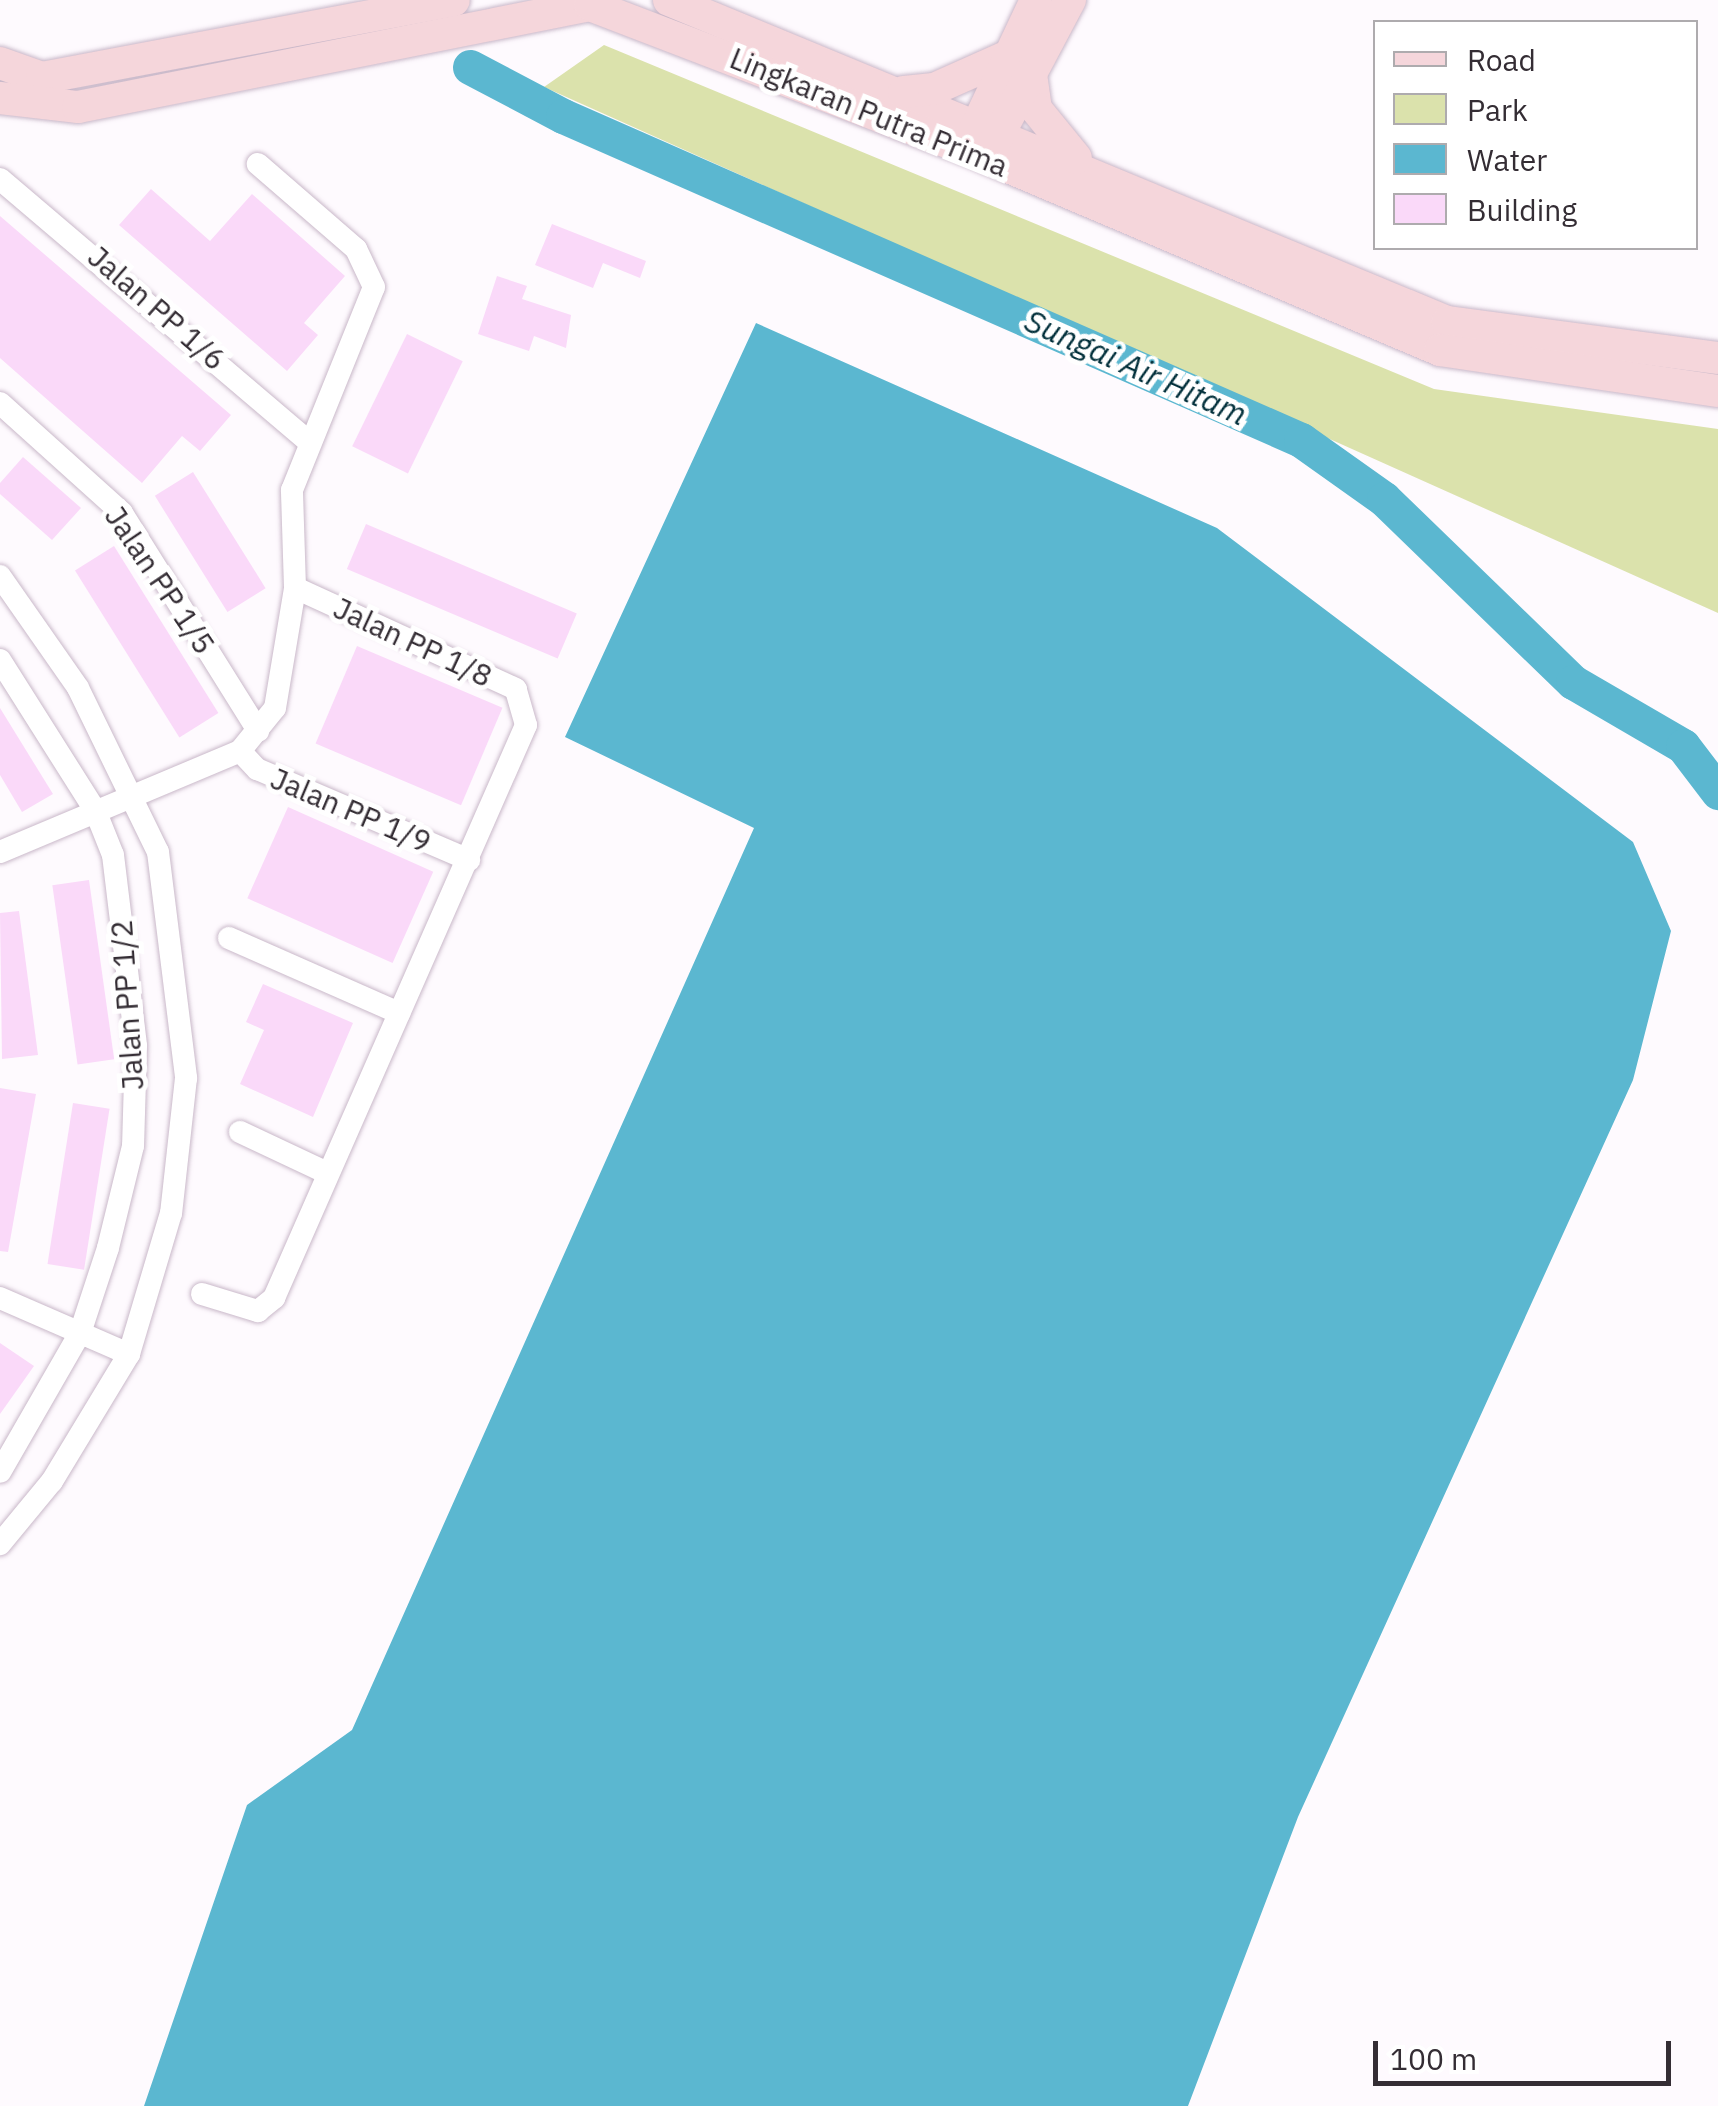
<!DOCTYPE html>
<html>
<head>
<meta charset="utf-8">
<style>
	body { margin:0 }
	#map { position:relative; width:1718px; height:2106px; overflow:hidden; background:#fefafe; font-family:"IBM Plex Sans",sans-serif }
	div>[style] { position:absolute }
	[style*='--x'] { left:calc(var(--x)*1px); top:calc(var(--y)*1px); width:calc(var(--w)*1px); rotate:calc(var(--a)*1deg) }
	.green>* { inset:0; background:#dbe2ac }
	.water>* { inset:0; background:#5bb7d0 }
	.river>* { height:35px; margin:-17.5px; padding:0 17.5px; transform-origin:17.5px; border-radius:17.5px; background:#5bb7d0 }
	.building>* { inset:0; background:#fad9f9; transform-origin:0 0 }
	.roads { filter:drop-shadow(0 0 2px #c9b8c9) drop-shadow(0 0 2px #c9b8c9) }
	.street>* { height:22px; margin:-11px; padding:0 11px; transform-origin:11px; border-radius:11px; background:#fff }
	.secondary>* { height:32px; margin:-16px; padding:0 16px; transform-origin:16px; border-radius:16px; background:#f5d6db }
	span { translate:-50% -50%; white-space:nowrap; text-align:center; line-height:1.15; -webkit-text-stroke:10px #fff; paint-order:stroke }
	.street-label { font-size:30px; color:#342d34 }
	.water-label { font-size:32px; color:#02303b; font-style:italic }
	.legend { position:absolute; left:1373px; top:20px; width:325px; height:230px; box-sizing:border-box; background:#fff; border:2px solid #aeabae; margin:0; padding:12px 18px; list-style:none; font-size:30px; color:#342d34 }
	.legend li { display:flex; align-items:center; gap:20px; height:50px }
	.legend b { width:50px; border:2px solid #aeabae }
	.scale { position:absolute; left:1373px; top:2041px; width:298px; height:45px; box-sizing:border-box; border:5px solid #342d34; border-top:0; padding-left:12px; font-size:30px; line-height:35px; white-space:nowrap; color:#342d34; -webkit-text-stroke:8px #fff; paint-order:stroke }
</style>
</head>
<body>
<div id="map">
	<div class="green">
		<i style="clip-path:polygon(604px 45px,1434px 389px,1718px 429px,1718px 613px,544px 87px)"></i>
	</div>
	<div class="water">
		<i style="clip-path:polygon(756px 323px,1217px 528px,1633px 842px,1671px 931px,1633px 1080px,1298px 1817px,1188px 2106px,144px 2106px,247px 1805px,352px 1730px,754px 828px,565px 737px)"></i>
	</div>
	<div class="river">
		<i style="--x:470;--y:67;--w:105;--a:27.8"></i>
		<i style="--x:563;--y:116;--w:806;--a:23.7"></i>
		<i style="--x:1301;--y:440;--w:102;--a:35.4"></i>
		<i style="--x:1384;--y:499;--w:263;--a:44.1"></i>
		<i style="--x:1573;--y:682;--w:127;--a:30.2"></i>
		<i style="--x:1683;--y:746;--w:58;--a:52.7"></i>
	</div>
	<div class="building">
		<i style="clip-path:polygon(151px 189px,210px 241px,252px 194px,345px 276px,304px 323px,318px 335px,287px 371px,119px 225px)"></i>
		<i style="clip-path:polygon(0 216px,231px 415px,200px 451px,182px 436px,142px 483px,0 358px)"></i>
		<i style="clip-path:polygon(552px 224px,646px 261px,640px 278px,603px 263px,593px 288px,535px 265px)"></i>
		<i style="clip-path:polygon(497px 276px,527px 286px,522px 299px,571px 315px,566px 348px,534px 336px,529px 351px,478px 334px)"></i>
		<i style="left:407px;top:334px;width:62px;height:125px;rotate:26deg"></i>
		<i style="clip-path:polygon(23px 457px,81px 508px,52px 540px,0 494px,0 483px)"></i>
		<i style="left:193px;top:472px;width:137px;height:45px;rotate:58deg"></i>
		<i style="left:366px;top:524px;width:229px;height:49px;rotate:23deg"></i>
		<i style="left:114px;top:546px;width:197px;height:46px;rotate:58deg"></i>
		<i style="left:357px;top:646px;width:158px;height:106px;rotate:23deg"></i>
		<i style="clip-path:polygon(0 708px,53px 794px,22px 812px,0 775px)"></i>
		<i style="left:288px;top:807px;width:159px;height:100px;rotate:24deg"></i>
		<i style="left:89px;top:880px;width:181px;height:37px;rotate:82deg"></i>
		<i style="clip-path:polygon(19px 911px,38px 1055px,2px 1059px,0 913px)"></i>
		<i style="clip-path:polygon(263px 984px,353px 1023px,313px 1117px,240px 1084px,264px 1030px,246px 1022px)"></i>
		<i style="clip-path:polygon(0 1088px,36px 1094px,8px 1252px,0 1251px)"></i>
		<i style="left:73px;top:1103px;width:37px;height:163px;rotate:9deg"></i>
		<i style="clip-path:polygon(0 1343px,34px 1366px,0 1414px)"></i>
	</div>
	<div class="roads">
		<div class="street">
			<i style="--x:0;--y:179;--w:406;--a:40.4"></i>
			<i style="--x:0;--y:403;--w:164;--a:42"></i>
			<i style="--x:122;--y:513;--w:257;--a:58"></i>
			<i style="--x:0;--y:576;--w:136;--a:55.1"></i>
			<i style="--x:78;--y:688;--w:182;--a:64"></i>
			<i style="--x:158;--y:852;--w:228;--a:82.9"></i>
			<i style="--x:186;--y:1078;--w:136;--a:96.3"></i>
			<i style="--x:171;--y:1213;--w:147;--a:106.6"></i>
			<i style="--x:129;--y:1354;--w:149;--a:121.2"></i>
			<i style="--x:52;--y:1481;--w:82;--a:129.5"></i>
			<i style="--x:0;--y:660;--w:178;--a:57.7"></i>
			<i style="--x:95;--y:810;--w:48;--a:68.2"></i>
			<i style="--x:113;--y:855;--w:192;--a:83.1"></i>
			<i style="--x:136;--y:1046;--w:100;--a:91.7"></i>
			<i style="--x:133;--y:1146;--w:105;--a:103.8"></i>
			<i style="--x:108;--y:1248;--w:89;--a:108.2"></i>
			<i style="--x:80;--y:1333;--w:160;--a:119.9"></i>
			<i style="--x:240;--y:751;--w:25;--a:47"></i>
			<i style="--x:257;--y:769;--w:231;--a:23.2"></i>
			<i style="--x:0;--y:852;--w:260;--a:-22.8"></i>
			<i style="--x:240;--y:751;--w:55;--a:-50.9"></i>
			<i style="--x:275;--y:708;--w:122;--a:-80.5"></i>
			<i style="--x:295;--y:588;--w:98;--a:-91.8"></i>
			<i style="--x:292;--y:490;--w:219;--a:-68"></i>
			<i style="--x:374;--y:287;--w:42;--a:-115.3"></i>
			<i style="--x:356;--y:249;--w:130;--a:-139.1"></i>
			<i style="--x:229;--y:938;--w:186;--a:23.8"></i>
			<i style="--x:240;--y:1132;--w:96;--a:25.2"></i>
			<i style="--x:202;--y:1294;--w:59;--a:16.9"></i>
			<i style="--x:258;--y:1311;--w:21;--a:-39"></i>
			<i style="--x:274;--y:1298;--w:626;--a:-66.26"></i>
			<i style="--x:526;--y:725;--w:37;--a:-106"></i>
			<i style="--x:516;--y:689;--w:243;--a:-155.4"></i>
			<i style="--x:0;--y:1298;--w:141;--a:23.5"></i>
		</div>
		<div class="secondary">
			<i style="--x:669;--y:0;--w:842;--a:22.48"></i>
			<i style="--x:1447;--y:322;--w:273;--a:7.6"></i>
			<i style="--x:0;--y:63;--w:45;--a:19.7"></i>
			<i style="--x:42;--y:78;--w:419;--a:-10.7"></i>
			<i style="--x:1030;--y:67;--w:42;--a:81.9"></i>
			<i style="--x:1036;--y:109;--w:63;--a:50.8"></i>
			<i style="--x:904;--y:92;--w:30;--a:-6"></i>
			<i style="--x:934;--y:89;--w:81;--a:-24"></i>
			<i style="--x:0;--y:98;--w:79;--a:6.6"></i>
			<i style="--x:78;--y:107;--w:522;--a:-11.27"></i>
			<i style="--x:590;--y:5;--w:403;--a:21"></i>
			<i style="--x:966;--y:149;--w:515;--a:22.98"></i>
			<i style="--x:1440;--y:350;--w:281;--a:8.4"></i>
			<i style="--x:972;--y:136;--w:150;--a:-64.8"></i>
			<i style="--x:990;--y:151;--w:171;--a:-62.1"></i>
		</div>
	</div>
	<div class="street-label">
		<span style="left:869px;top:112px;rotate:22deg">Lingkaran Putra Prima</span>
		<span style="left:157px;top:308px;rotate:41deg">Jalan PP 1/6</span>
		<span style="left:160px;top:580px;rotate:56deg">Jalan PP 1/5</span>
		<span style="left:413px;top:642px;rotate:25deg">Jalan PP 1/8</span>
		<span style="left:351px;top:810px;rotate:23deg">Jalan PP 1/9</span>
		<span style="left:127px;top:1005px;rotate:-94deg">Jalan PP 1/2</span>
	</div>
	<div class="water-label">
		<span style="left:1136px;top:367px;rotate:24deg">Sungai Air Hitam</span>
	</div>
	<ul class="legend">
	<li><b style="height:12px;background:#f5d6db"></b>Road</li>
	<li><b style="height:28px;background:#dbe2ac"></b>Park</li>
	<li><b style="height:28px;background:#5bb7d0"></b>Water</li>
	<li><b style="height:28px;background:#fad9f9"></b>Building</li>
	</ul>
	<div class="scale">100 m</div>
</div>
</body>
</html>
